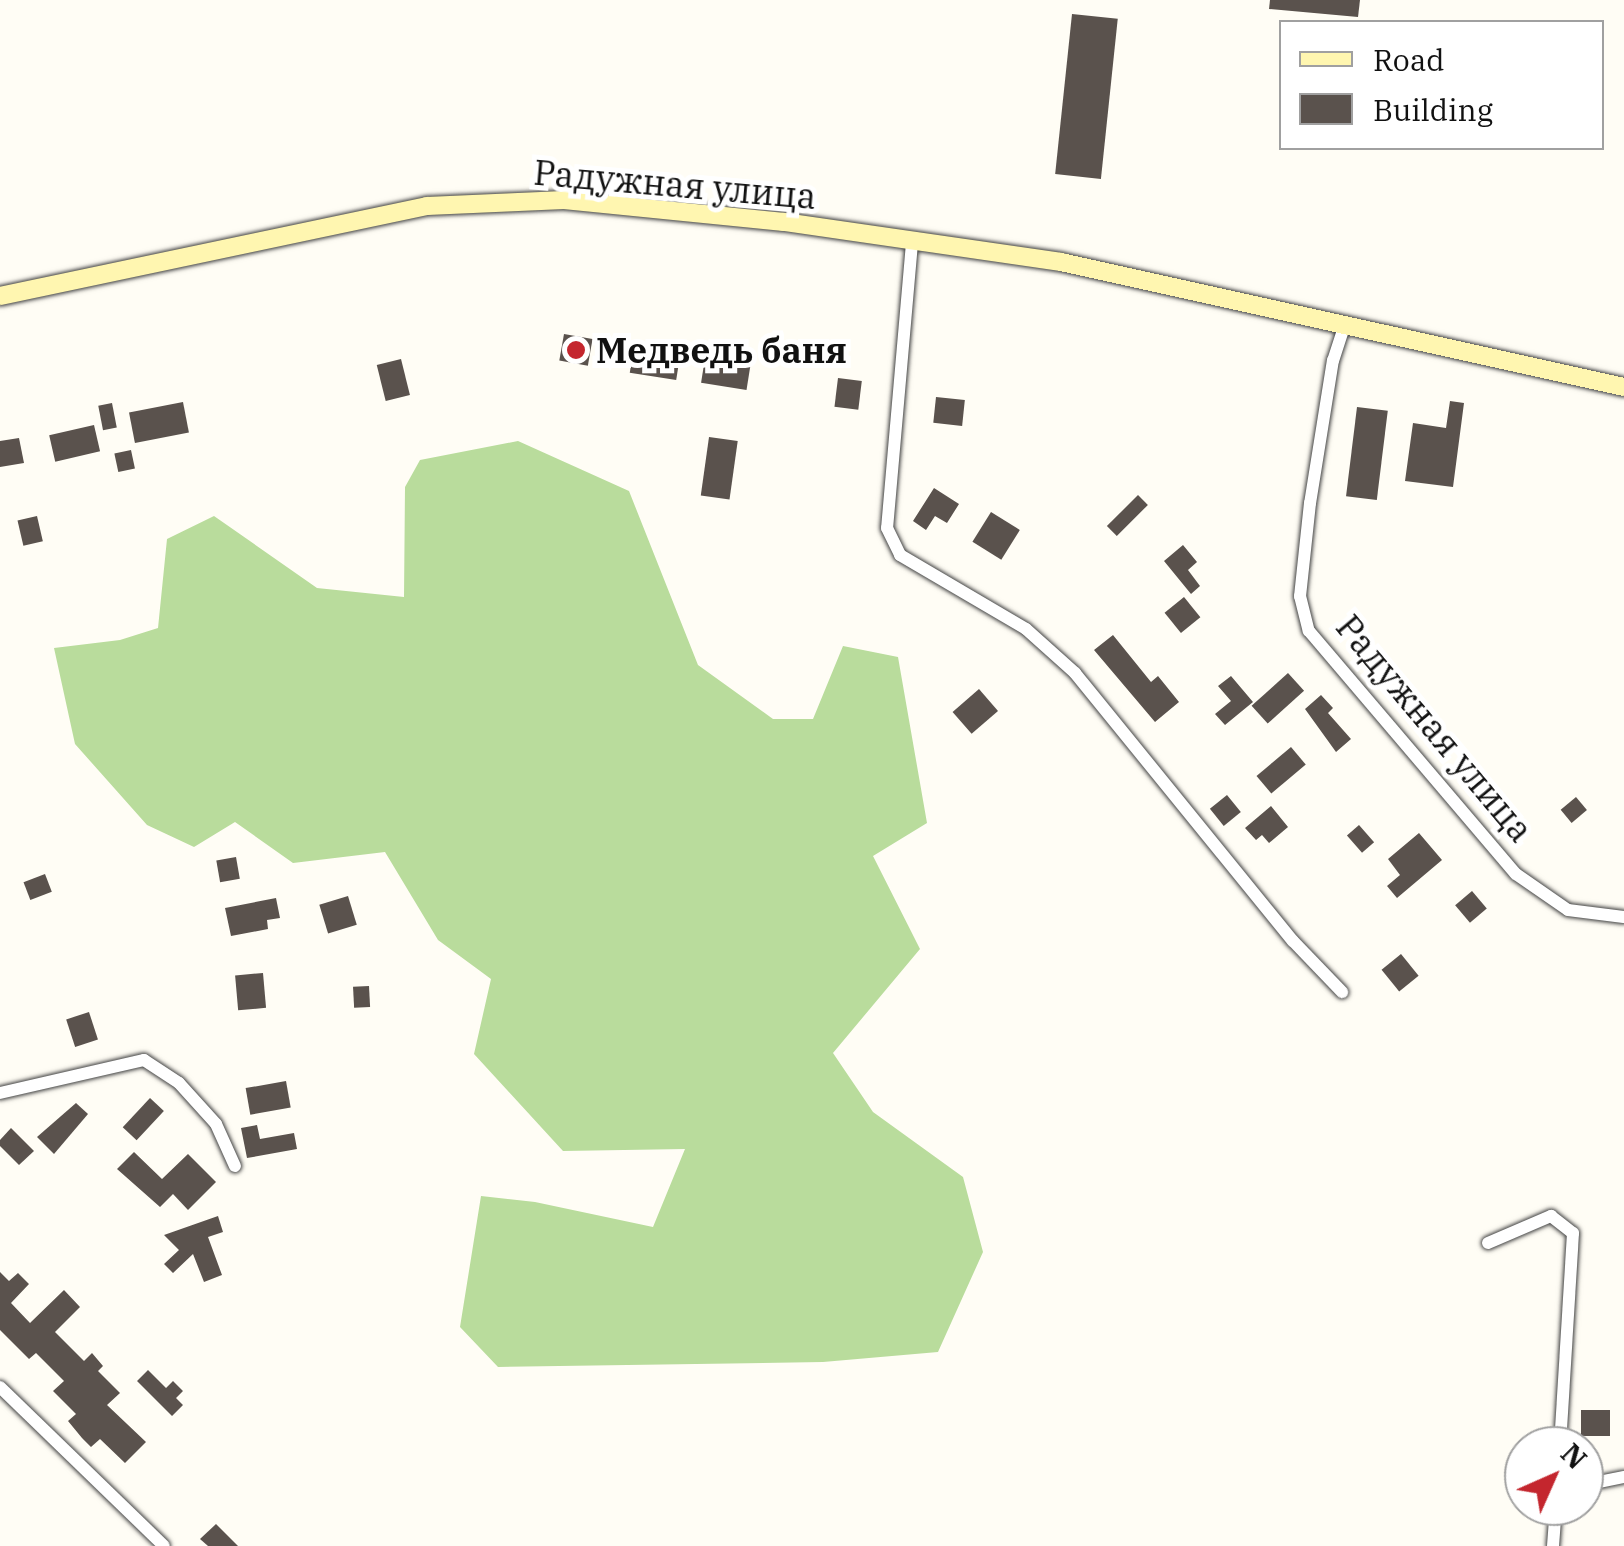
<!DOCTYPE html>
<html>
<head>
<meta charset="utf-8">
<style>
	body { margin:0 }
	#map { position:relative; width:1624px; height:1546px; overflow:hidden; background:#fffdf5; font-family:"IBM Plex Serif",serif }
	div>[style] { position:absolute }
	[style*='--x'] { left:calc(var(--x)*1px); top:calc(var(--y)*1px); width:calc(var(--w)*1px); rotate:calc(var(--a)*1deg) }
	.forest>* { inset:0; background:#b9dc9c }
	.building>* { inset:0; background:#5a524d; transform-origin:0 0 }
	.roads { filter:drop-shadow(0 0 2px #444) drop-shadow(0 0 2px #444) }
	.street>* { height:12px; margin:-6px; padding:0 6px; transform-origin:6px; border-radius:6px; background:#fff }
	.secondary>* { height:18px; margin:-9px; padding:0 9px; transform-origin:9px; border-radius:9px; background:#fff6b0 }
	.dots>* { width:28px; height:28px; translate:-50% -50%; box-sizing:border-box; border:5px solid #fff; border-radius:50% }
	span { translate:-50% -50%; white-space:nowrap; text-align:center; line-height:1.15; -webkit-text-stroke:10px #fff; paint-order:stroke }
	.street-label { font-size:35px; color:#111 }
	.poi-label { font-size:35px; color:#111; font-weight:700 }
	.left { translate:0 -50%; text-align:left }
	.legend { position:absolute; left:1279px; top:20px; width:325px; height:130px; box-sizing:border-box; background:#fff; border:2px solid #a0a0a0; margin:0; padding:12px 18px; list-style:none; font-size:30px; color:#111 }
	.legend li { display:flex; align-items:center; gap:20px; height:50px }
	.legend b { width:50px; border:2px solid #a0a0a0 }
	.north { position:absolute; left:1504px; top:1426px; width:100px; height:100px; box-sizing:border-box; background:#fff; border:2px solid #a0a0a0; border-radius:50%; rotate:45deg; font-size:28px; font-weight:700; line-height:40px; text-align:center; color:#111 }
	.north::after { content:''; display:block; margin:auto; width:35px; height:45px; background:#c4262e; clip-path:polygon(50% 0,100% 100%,50% 72%,0 100%) }
</style>
</head>
<body>
<div id="map">
	<div class="forest">
		<i style="clip-path:polygon(518px 441px,629px 491px,698px 665px,773px 719px,813px 719px,843px 646px,898px 657px,927px 823px,873px 856px,920px 949px,833px 1053px,873px 1112px,963px 1177px,983px 1252px,938px 1352px,823px 1362px,498px 1367px,460px 1327px,481px 1196px,535px 1202px,653px 1227px,685px 1149px,563px 1151px,474px 1054px,491px 979px,438px 940px,385px 852px,293px 863px,235px 822px,194px 847px,147px 825px,75px 744px,54px 648px,120px 640px,158px 628px,167px 539px,214px 516px,317px 588px,404px 597px,405px 487px,420px 460px)"></i>
	</div>
	<div class="building">
		<i style="clip-path:polygon(1270px 0,1360px 0,1358px 17px,1269px 9px)"></i>
		<i style="left:1072px;top:14px;width:46px;height:161px;rotate:6deg"></i>
		<i style="left:564px;top:334px;width:29px;height:27px;rotate:10deg"></i>
		<i style="left:634px;top:346px;width:47px;height:27px;rotate:9deg"></i>
		<i style="left:705px;top:358px;width:46px;height:25px;rotate:9deg"></i>
		<i style="left:401px;top:359px;width:37px;height:25px;rotate:76deg"></i>
		<i style="left:838px;top:378px;width:24px;height:29px;rotate:7deg"></i>
		<i style="left:936px;top:397px;width:29px;height:26px;rotate:6deg"></i>
		<i style="clip-path:polygon(1450px 401px,1464px 403px,1453px 487px,1405px 481px,1413px 423px,1446px 428px)"></i>
		<i style="left:183px;top:402px;width:31px;height:55px;rotate:79deg"></i>
		<i style="left:112px;top:403px;width:25px;height:14px;rotate:79deg"></i>
		<i style="left:1357px;top:407px;width:31px;height:90px;rotate:7deg"></i>
		<i style="left:94px;top:425px;width:27px;height:46px;rotate:77deg"></i>
		<i style="left:709px;top:437px;width:29px;height:59px;rotate:8deg"></i>
		<i style="clip-path:polygon(19px 438px,24px 463px,0 467px,0 441px)"></i>
		<i style="left:131px;top:450px;width:19px;height:17px;rotate:78deg"></i>
		<i style="clip-path:polygon(934px 488px,959px 504px,947px 523px,935px 516px,926px 530px,913px 521px)"></i>
		<i style="left:1138px;top:495px;width:14px;height:44px;rotate:45deg"></i>
		<i style="left:991px;top:512px;width:34px;height:35px;rotate:32deg"></i>
		<i style="left:37px;top:516px;width:26px;height:20px;rotate:77deg"></i>
		<i style="clip-path:polygon(1183px 545px,1197px 562px,1188px 570px,1200px 586px,1191px 594px,1164px 561px)"></i>
		<i style="left:1184px;top:597px;width:26px;height:25px;rotate:51deg"></i>
		<i style="clip-path:polygon(1113px 635px,1151px 682px,1158px 676px,1179px 702px,1155px 722px,1094px 650px)"></i>
		<i style="left:1288px;top:673px;width:24px;height:49px;rotate:48deg"></i>
		<i style="clip-path:polygon(1231px 676px,1253px 702px,1225px 725px,1215px 714px,1231px 701px,1218px 686px)"></i>
		<i style="left:979px;top:689px;width:29px;height:35px;rotate:49deg"></i>
		<i style="clip-path:polygon(1321px 695px,1333px 708px,1328px 713px,1351px 739px,1336px 752px,1305px 709px)"></i>
		<i style="left:1291px;top:747px;width:23px;height:45px;rotate:50deg"></i>
		<i style="left:1227px;top:795px;width:22px;height:22px;rotate:51deg"></i>
		<i style="left:1576px;top:797px;width:17px;height:20px;rotate:50deg"></i>
		<i style="clip-path:polygon(1271px 806px,1288px 827px,1269px 843px,1262px 835px,1256px 840px,1245px 828px)"></i>
		<i style="left:1359px;top:825px;width:23px;height:16px;rotate:49deg"></i>
		<i style="clip-path:polygon(1419px 833px,1442px 860px,1397px 898px,1387px 886px,1400px 875px,1388px 859px)"></i>
		<i style="left:236px;top:857px;width:22px;height:20px;rotate:80deg"></i>
		<i style="left:45px;top:874px;width:19px;height:23px;rotate:69deg"></i>
		<i style="left:1472px;top:891px;width:23px;height:22px;rotate:50deg"></i>
		<i style="left:348px;top:896px;width:30px;height:30px;rotate:73deg"></i>
		<i style="clip-path:polygon(276px 898px,280px 918px,267px 920px,268px 929px,231px 936px,225px 908px)"></i>
		<i style="left:1401px;top:954px;width:28px;height:25px;rotate:51deg"></i>
		<i style="left:263px;top:973px;width:35px;height:28px;rotate:85deg"></i>
		<i style="left:369px;top:986px;width:21px;height:16px;rotate:87deg"></i>
		<i style="left:89px;top:1012px;width:29px;height:24px;rotate:72deg"></i>
		<i style="left:286px;top:1081px;width:27px;height:41px;rotate:80deg"></i>
		<i style="left:150px;top:1098px;width:19px;height:40px;rotate:43deg"></i>
		<i style="clip-path:polygon(76px 1103px,88px 1114px,54px 1154px,37px 1137px)"></i>
		<i style="clip-path:polygon(257px 1125px,260px 1139px,294px 1133px,297px 1149px,247px 1158px,241px 1128px)"></i>
		<i style="clip-path:polygon(11px 1128px,34px 1151px,19px 1165px,0 1146px,0 1140px)"></i>
		<i style="clip-path:polygon(134px 1152px,162px 1179px,188px 1154px,216px 1182px,188px 1210px,173px 1194px,160px 1207px,117px 1169px)"></i>
		<i style="clip-path:polygon(218px 1216px,223px 1232px,208px 1237px,222px 1275px,204px 1282px,193px 1254px,173px 1273px,164px 1264px,179px 1250px,164px 1235px)"></i>
		<i style="clip-path:polygon(0 1272px,9px 1281px,18px 1273px,29px 1284px,11px 1303px,30px 1323px,64px 1290px,80px 1307px,55px 1332px,84px 1361px,92px 1353px,103px 1366px,98px 1371px,120px 1393px,107px 1405px,146px 1442px,125px 1463px,100px 1439px,91px 1447px,82px 1438px,68px 1421px,76px 1414px,53px 1391px,64px 1381px,36px 1353px,29px 1359px,0 1330px)"></i>
		<i style="clip-path:polygon(148px 1370px,166px 1388px,173px 1381px,183px 1391px,176px 1398px,183px 1405px,172px 1416px,137px 1381px)"></i>
		<i style="left:1581px;top:1410px;width:29px;height:26px"></i>
		<i style="clip-path:polygon(216px 1524px,238px 1546px,208px 1546px,200px 1539px)"></i>
	</div>
	<div class="roads">
		<div class="street">
			<i style="--x:912;--y:243;--w:286;--a:95"></i>
			<i style="--x:887;--y:528;--w:30;--a:64"></i>
			<i style="--x:900;--y:555;--w:146;--a:30.4"></i>
			<i style="--x:1026;--y:629;--w:66;--a:41.9"></i>
			<i style="--x:1075;--y:673;--w:345;--a:50.9"></i>
			<i style="--x:1293;--y:941;--w:71;--a:46.1"></i>
			<i style="--x:1344;--y:327;--w:35;--a:108"></i>
			<i style="--x:1333;--y:360;--w:145;--a:99.1"></i>
			<i style="--x:1310;--y:503;--w:94;--a:96.1"></i>
			<i style="--x:1300;--y:596;--w:36;--a:76"></i>
			<i style="--x:1309;--y:631;--w:319;--a:49.6"></i>
			<i style="--x:1516;--y:874;--w:63;--a:34.7"></i>
			<i style="--x:1568;--y:910;--w:56;--a:7.1"></i>
			<i style="--x:0;--y:1093;--w:148;--a:-12.9"></i>
			<i style="--x:144;--y:1060;--w:42;--a:33.3"></i>
			<i style="--x:179;--y:1083;--w:55;--a:47.9"></i>
			<i style="--x:216;--y:1124;--w:46;--a:65.7"></i>
			<i style="--x:1488;--y:1243;--w:69;--a:-23.2"></i>
			<i style="--x:1551;--y:1216;--w:28;--a:38"></i>
			<i style="--x:1573;--y:1233;--w:213;--a:93.5"></i>
			<i style="--x:0;--y:1387;--w:228;--a:44.1"></i>
			<i style="--x:1584;--y:1485;--w:41;--a:-11.3"></i>
			<i style="--x:1553;--y:1546;--w:40;--a:-85.7"></i>
		</div>
		<div class="secondary">
			<i style="--x:0;--y:296;--w:436;--a:-11.9"></i>
			<i style="--x:427;--y:206;--w:137;--a:-2.5"></i>
			<i style="--x:564;--y:200;--w:221;--a:5.7"></i>
			<i style="--x:784;--y:222;--w:280;--a:8.2"></i>
			<i style="--x:1061;--y:262;--w:577;--a:12.52"></i>
		</div>
	</div>
	<div class="dots">
		<i style="left:576px;top:350px;background:#c4262e"></i>
	</div>
	<div class="street-label">
		<span style="left:675px;top:184px;rotate:5deg">Радужная улица</span>
		<span style="left:1435px;top:728px;rotate:50deg">Радужная улица</span>
	</div>
	<div class="poi-label">
		<span class="left" style="left:596px;top:350px">Медведь баня</span>
	</div>
	<ul class="legend">
	<li><b style="height:12px;background:#fff6b0"></b>Road</li>
	<li><b style="height:28px;background:#5a524d"></b>Building</li>
	</ul>
	<div class="north">N</div>
</div>
</body>
</html>
